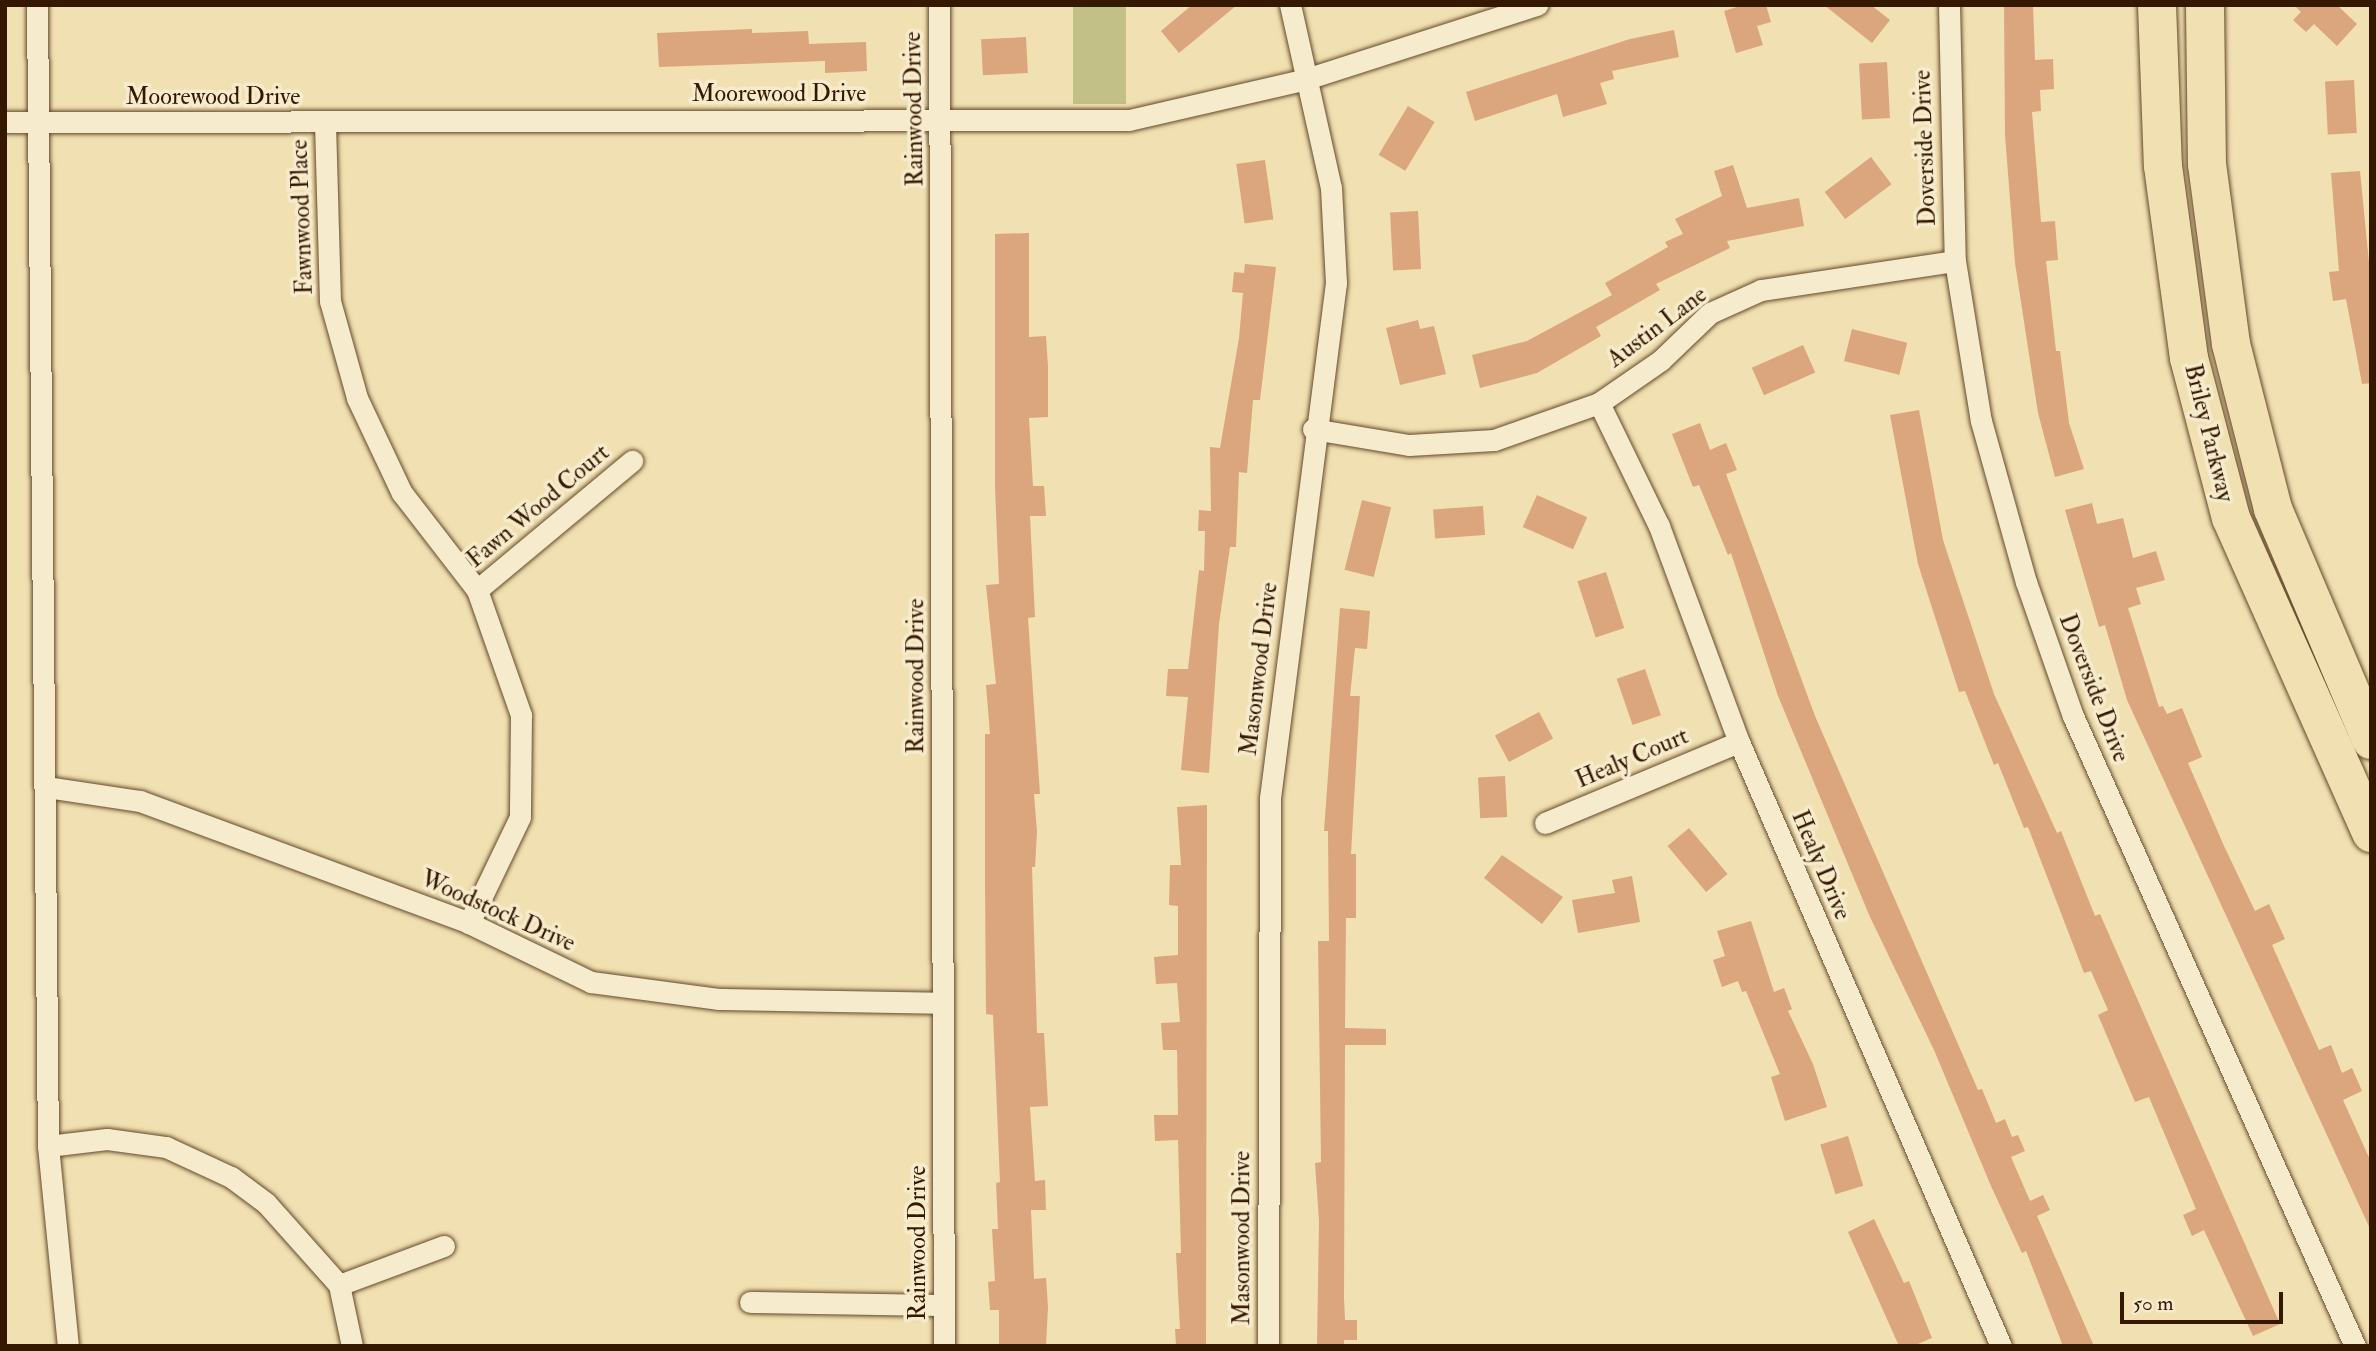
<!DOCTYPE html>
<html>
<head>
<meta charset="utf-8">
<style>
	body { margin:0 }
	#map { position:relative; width:2376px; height:1351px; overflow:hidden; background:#f1e0b1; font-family:"IM FELL Double Pica",serif }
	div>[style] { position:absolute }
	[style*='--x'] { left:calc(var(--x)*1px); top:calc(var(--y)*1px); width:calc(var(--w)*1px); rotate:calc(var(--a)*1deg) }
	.green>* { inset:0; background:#c2c086; transform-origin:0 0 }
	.building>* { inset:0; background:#dba57d; transform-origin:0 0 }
	.roads { filter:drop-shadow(0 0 2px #644a2c) drop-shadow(0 0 2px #644a2c) }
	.minor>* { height:21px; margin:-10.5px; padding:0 10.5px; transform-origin:10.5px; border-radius:10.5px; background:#f6ebcc }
	.motorway>* { height:38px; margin:-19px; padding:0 19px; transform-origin:19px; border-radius:19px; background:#f1e0b1 }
	span { translate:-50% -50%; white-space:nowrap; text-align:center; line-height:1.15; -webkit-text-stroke:7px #f6ebcc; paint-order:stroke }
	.street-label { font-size:24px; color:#351800 }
	.frame { position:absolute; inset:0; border:7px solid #351800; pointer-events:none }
	.scale { position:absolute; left:2120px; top:1292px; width:163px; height:32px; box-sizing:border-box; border:4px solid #351800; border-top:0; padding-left:9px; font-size:21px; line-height:24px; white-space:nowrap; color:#351800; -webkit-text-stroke:5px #f6ebcc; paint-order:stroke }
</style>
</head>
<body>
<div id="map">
	<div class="green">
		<i style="left:1073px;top:5px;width:53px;height:99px"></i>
	</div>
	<div class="building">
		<i style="clip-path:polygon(1192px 5px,1237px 5px,1179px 53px,1161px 31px)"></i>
		<i style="clip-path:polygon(1743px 5px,1766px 5px,1771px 22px,1757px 26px,1763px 45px,1736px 53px,1724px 11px)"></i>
		<i style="clip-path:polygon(1824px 5px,1871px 5px,1890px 20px,1872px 43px)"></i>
		<i style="clip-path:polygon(2004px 5px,2033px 5px,2035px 60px,2053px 59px,2054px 89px,2040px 90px,2041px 111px,2032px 112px,2041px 222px,2055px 221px,2058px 260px,2046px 261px,2056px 351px,2060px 351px,2069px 423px,2084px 469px,2055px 477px,2038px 413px,2015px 263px,2005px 135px)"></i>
		<i style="clip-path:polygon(2294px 5px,2337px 5px,2357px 24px,2337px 46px,2314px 24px,2306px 32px,2293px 20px,2301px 12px)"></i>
		<i style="clip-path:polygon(752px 29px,752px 33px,808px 31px,809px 44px,866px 42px,867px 71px,825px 73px,825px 61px,659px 67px,657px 33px)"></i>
		<i style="clip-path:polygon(1674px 30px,1679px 57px,1612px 71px,1614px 79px,1600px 83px,1607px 104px,1563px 117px,1557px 94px,1475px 121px,1466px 92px,1630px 39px)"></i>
		<i style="left:1026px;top:37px;width:36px;height:45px;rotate:87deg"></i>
		<i style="left:1887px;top:62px;width:56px;height:28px;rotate:87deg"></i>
		<i style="left:2354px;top:80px;width:53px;height:29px;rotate:87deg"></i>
		<i style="left:1408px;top:106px;width:31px;height:57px;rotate:31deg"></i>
		<i style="left:1871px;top:157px;width:34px;height:58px;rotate:53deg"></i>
		<i style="left:1265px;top:160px;width:60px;height:29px;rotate:82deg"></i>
		<i style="clip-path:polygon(1733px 165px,1747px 208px,1799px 198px,1804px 226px,1727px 241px,1730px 248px,1656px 284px,1660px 290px,1596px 327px,1601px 336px,1537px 373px,1480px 388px,1472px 355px,1527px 341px,1612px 295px,1605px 283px,1668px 247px,1665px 242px,1683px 234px,1675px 219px,1722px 196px,1714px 171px)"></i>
		<i style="clip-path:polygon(2360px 171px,2371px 283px,2371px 383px,2362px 384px,2346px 299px,2333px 301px,2329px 272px,2339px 271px,2331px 173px)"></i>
		<i style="left:1418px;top:211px;width:58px;height:28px;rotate:87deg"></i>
		<i style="clip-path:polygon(1029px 233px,1029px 337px,1046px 336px,1048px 367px,1048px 417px,1029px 418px,1033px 486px,1044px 486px,1046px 516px,1030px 516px,1035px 617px,1028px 618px,1040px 794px,1034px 794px,1037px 832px,1035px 867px,1032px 867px,1037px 1033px,1044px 1033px,1048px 1106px,1030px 1107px,1035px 1181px,1045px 1180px,1046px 1210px,1031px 1210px,1034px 1279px,1046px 1278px,1048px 1307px,1046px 1346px,999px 1346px,999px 1310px,990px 1310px,988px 1282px,995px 1281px,992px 1229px,998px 1229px,996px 1183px,1000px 1182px,993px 1015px,986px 1014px,985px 883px,985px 734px,990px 734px,986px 685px,996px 684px,986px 585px,999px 584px,995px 488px,995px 234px)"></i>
		<i style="clip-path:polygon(1245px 264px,1276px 267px,1260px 400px,1253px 400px,1247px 473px,1239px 472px,1236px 547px,1230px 547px,1219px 624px,1209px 773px,1181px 770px,1188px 697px,1166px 696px,1168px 669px,1188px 669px,1199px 570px,1204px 571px,1205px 531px,1198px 531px,1199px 510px,1211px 511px,1210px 447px,1220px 448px,1239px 338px,1243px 293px,1232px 292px,1234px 272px,1244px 273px)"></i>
		<i style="clip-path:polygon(1418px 320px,1420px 329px,1434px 326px,1446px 374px,1400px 385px,1386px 328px)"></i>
		<i style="left:1852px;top:329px;width:57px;height:33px;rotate:14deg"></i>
		<i style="left:1803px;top:345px;width:30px;height:56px;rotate:66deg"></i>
		<i style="clip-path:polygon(1919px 410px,1943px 540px,1994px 694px,2057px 833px,2061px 831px,2095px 916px,2100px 914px,2280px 1324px,2253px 1336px,2204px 1230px,2192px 1236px,2183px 1215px,2196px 1209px,2149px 1097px,2135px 1102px,2098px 1015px,2108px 1010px,2091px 971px,2084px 973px,2028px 827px,2024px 828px,1998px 763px,1994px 765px,1965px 691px,1959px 692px,1918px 564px,1890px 415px)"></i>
		<i style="clip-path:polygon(1700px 423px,1710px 450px,1726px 443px,1737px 470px,1726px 474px,1815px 716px,1978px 1090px,1982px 1089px,1996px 1123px,2005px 1119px,2012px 1137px,2018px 1135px,2025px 1151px,2011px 1157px,2030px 1201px,2043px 1195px,2050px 1210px,2037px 1216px,2094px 1346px,2063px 1346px,2026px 1251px,2022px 1253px,1991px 1186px,1934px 1050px,1870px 917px,1778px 696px,1731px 553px,1728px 555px,1699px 485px,1693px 487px,1672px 434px)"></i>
		<i style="left:1537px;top:495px;width:55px;height:35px;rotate:24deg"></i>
		<i style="left:1362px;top:500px;width:30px;height:72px;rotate:14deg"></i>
		<i style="clip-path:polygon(2092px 503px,2097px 524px,2123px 518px,2133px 558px,2156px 551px,2165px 580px,2136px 588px,2141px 604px,2128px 608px,2159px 707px,2163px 706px,2167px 714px,2182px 708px,2202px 757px,2188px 763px,2224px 846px,2255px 911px,2269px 904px,2285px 939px,2272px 945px,2319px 1050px,2331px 1045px,2342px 1073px,2352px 1068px,2362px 1091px,2343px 1100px,2371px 1162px,2371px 1231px,2127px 700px,2105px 625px,2099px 627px,2065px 510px)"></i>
		<i style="left:1483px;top:506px;width:29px;height:50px;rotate:86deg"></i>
		<i style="left:1606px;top:572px;width:59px;height:30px;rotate:72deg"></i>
		<i style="clip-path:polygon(1340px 608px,1370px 611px,1367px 649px,1355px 648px,1350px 696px,1360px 696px,1351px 854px,1356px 854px,1356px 918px,1346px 918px,1345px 1028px,1386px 1029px,1386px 1045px,1345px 1045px,1344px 1298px,1345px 1320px,1357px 1320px,1357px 1340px,1344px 1340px,1344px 1346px,1317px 1346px,1319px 1221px,1315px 1163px,1321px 1162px,1318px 941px,1329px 941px,1328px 831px,1324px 831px)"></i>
		<i style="left:1645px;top:669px;width:49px;height:30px;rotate:71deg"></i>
		<i style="left:1539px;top:712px;width:30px;height:50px;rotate:62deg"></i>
		<i style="left:1505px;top:776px;width:41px;height:27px;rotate:87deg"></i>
		<i style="clip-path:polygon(1207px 805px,1206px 1346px,1176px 1346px,1175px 1329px,1180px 1329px,1176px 1253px,1181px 1253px,1178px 1140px,1155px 1141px,1154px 1115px,1178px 1115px,1177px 1050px,1163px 1050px,1161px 1023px,1180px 1022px,1177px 983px,1156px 984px,1154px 957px,1178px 955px,1178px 906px,1169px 905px,1170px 865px,1181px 865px,1177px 807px)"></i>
		<i style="left:1689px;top:828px;width:60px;height:28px;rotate:50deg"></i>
		<i style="clip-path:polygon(1502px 855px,1563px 897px,1542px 924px,1484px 878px)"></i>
		<i style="clip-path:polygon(1632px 876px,1640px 922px,1578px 933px,1572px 900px,1615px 893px,1612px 880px)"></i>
		<i style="clip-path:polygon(1751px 921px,1774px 992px,1784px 988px,1792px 1009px,1788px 1011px,1813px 1064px,1827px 1107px,1785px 1121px,1771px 1077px,1780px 1074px,1746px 991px,1742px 992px,1738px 981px,1722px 987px,1713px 960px,1725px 956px,1717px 931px)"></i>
		<i style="left:1848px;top:1136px;width:52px;height:29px;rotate:73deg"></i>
		<i style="clip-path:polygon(1874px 1219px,1904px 1283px,1909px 1281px,1932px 1338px,1913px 1346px,1899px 1346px,1848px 1232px)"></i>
	</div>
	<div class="roads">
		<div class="minor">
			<i style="--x:37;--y:5;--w:1141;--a:89.45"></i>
			<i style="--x:48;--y:1146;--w:201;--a:84.3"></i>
			<i style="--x:939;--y:5;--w:1341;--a:89.79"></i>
			<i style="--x:1949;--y:5;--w:256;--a:88.7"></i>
			<i style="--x:1955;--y:261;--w:162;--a:80.8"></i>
			<i style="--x:1981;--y:421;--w:167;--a:74.4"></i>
			<i style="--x:2026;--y:582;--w:142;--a:70.7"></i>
			<i style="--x:2073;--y:716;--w:690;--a:65.89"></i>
			<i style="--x:5;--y:122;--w:1124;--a:-0.1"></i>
			<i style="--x:1129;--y:120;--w:182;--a:-13"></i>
			<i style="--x:1306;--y:79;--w:243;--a:-17.8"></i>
			<i style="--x:325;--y:123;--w:178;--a:88.4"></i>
			<i style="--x:330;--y:301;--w:101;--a:74.4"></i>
			<i style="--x:357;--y:398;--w:105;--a:64.7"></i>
			<i style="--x:402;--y:493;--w:123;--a:52.3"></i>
			<i style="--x:477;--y:590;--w:133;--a:70.6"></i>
			<i style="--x:521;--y:715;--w:102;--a:90.6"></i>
			<i style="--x:520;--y:817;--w:118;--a:115.7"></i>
			<i style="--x:1599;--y:403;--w:137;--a:64"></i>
			<i style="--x:1659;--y:526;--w:230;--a:69.7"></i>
			<i style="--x:1739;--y:742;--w:658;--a:66.55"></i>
			<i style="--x:1313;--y:429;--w:97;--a:9.5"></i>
			<i style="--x:1409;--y:445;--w:85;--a:-3.4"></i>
			<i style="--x:1494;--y:440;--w:111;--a:-19.4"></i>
			<i style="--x:1599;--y:403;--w:75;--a:-34.7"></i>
			<i style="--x:1661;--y:360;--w:68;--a:-43.8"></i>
			<i style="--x:1710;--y:313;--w:56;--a:-24.3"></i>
			<i style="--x:1761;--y:290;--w:196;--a:-8.5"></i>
			<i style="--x:477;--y:590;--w:202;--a:-39.8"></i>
			<i style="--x:46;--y:787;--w:95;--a:8.5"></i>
			<i style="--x:140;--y:801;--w:351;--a:20.3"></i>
			<i style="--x:469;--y:923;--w:136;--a:25.8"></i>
			<i style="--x:591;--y:982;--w:128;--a:7.6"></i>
			<i style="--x:718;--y:999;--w:225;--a:1"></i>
			<i style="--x:1545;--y:823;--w:210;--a:-22.7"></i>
			<i style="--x:48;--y:1146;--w:59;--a:-6.8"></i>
			<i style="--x:107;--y:1139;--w:60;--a:7.7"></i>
			<i style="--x:166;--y:1147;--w:72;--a:24.8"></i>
			<i style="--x:231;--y:1177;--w:44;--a:36.6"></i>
			<i style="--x:266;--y:1203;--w:110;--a:48.3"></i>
			<i style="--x:339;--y:1285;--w:62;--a:78"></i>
			<i style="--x:339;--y:1285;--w:112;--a:-20.4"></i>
			<i style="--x:750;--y:1302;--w:194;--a:0.9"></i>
			<i style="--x:1268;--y:1346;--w:548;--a:-89.79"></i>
			<i style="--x:1270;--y:798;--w:519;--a:-82.7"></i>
			<i style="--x:1336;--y:283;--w:95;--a:-93"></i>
			<i style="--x:1331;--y:188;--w:188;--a:-102.6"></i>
		</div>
		<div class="motorway">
			<i style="--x:2157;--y:5;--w:161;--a:87.9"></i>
			<i style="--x:2163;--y:166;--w:194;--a:82.3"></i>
			<i style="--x:2189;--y:358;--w:165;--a:75.3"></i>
			<i style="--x:2231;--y:518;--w:345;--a:66"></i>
			<i style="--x:2205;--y:5;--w:159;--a:89.3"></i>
			<i style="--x:2207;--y:164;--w:182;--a:82.4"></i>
			<i style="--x:2231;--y:344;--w:170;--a:75.7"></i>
			<i style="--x:2273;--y:509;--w:251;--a:67"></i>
		</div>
	</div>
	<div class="street-label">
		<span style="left:779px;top:94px">Moorewood Drive</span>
		<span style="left:213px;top:97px">Moorewood Drive</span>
		<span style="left:914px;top:109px;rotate:-91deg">Rainwood Drive</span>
		<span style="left:1925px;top:148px;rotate:-92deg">Doverside Drive</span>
		<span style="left:302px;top:217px;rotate:-92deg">Fawnwood Place</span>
		<span style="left:1657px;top:327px;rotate:-37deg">Austin Lane</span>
		<span style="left:2209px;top:433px;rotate:76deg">Briley Parkway</span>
		<span style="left:538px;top:506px;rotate:-40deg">Fawn Wood Court</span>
		<span style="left:1259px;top:669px;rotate:-83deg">Masonwood Drive</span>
		<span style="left:916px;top:676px;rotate:-90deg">Rainwood Drive</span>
		<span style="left:2094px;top:688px;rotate:69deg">Doverside Drive</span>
		<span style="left:1632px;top:758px;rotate:-23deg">Healy Court</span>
		<span style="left:1821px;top:865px;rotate:67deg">Healy Drive</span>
		<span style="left:498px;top:911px;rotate:24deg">Woodstock Drive</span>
		<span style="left:1242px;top:1238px;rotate:-90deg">Masonwood Drive</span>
		<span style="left:918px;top:1243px;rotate:-90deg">Rainwood Drive</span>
	</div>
	<div class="frame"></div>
	<div class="scale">50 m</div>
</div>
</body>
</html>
